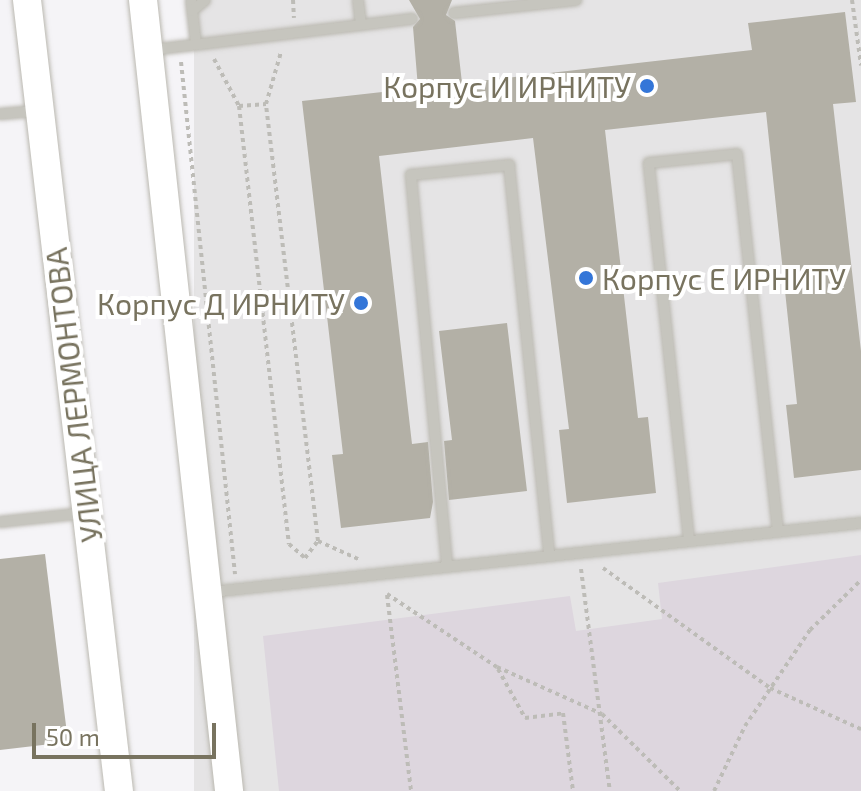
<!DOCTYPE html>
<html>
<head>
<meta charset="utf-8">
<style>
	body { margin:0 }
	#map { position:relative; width:861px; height:791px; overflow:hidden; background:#f5f4f7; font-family:"Exo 2",sans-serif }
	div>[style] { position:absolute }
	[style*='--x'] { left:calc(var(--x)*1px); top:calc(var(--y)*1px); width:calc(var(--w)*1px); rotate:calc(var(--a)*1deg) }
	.built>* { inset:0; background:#e5e4e5; transform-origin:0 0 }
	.green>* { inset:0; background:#ddd6de }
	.building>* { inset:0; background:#b3b0a6 }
	.path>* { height:4px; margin-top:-2px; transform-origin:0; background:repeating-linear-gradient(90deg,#bdbcb7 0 4px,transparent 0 8px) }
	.roads { filter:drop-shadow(0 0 2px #bbb9b1) drop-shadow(0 0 2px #bbb9b1) }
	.lane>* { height:10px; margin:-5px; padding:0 5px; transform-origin:5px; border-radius:5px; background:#c6c5be }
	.secondary>* { height:28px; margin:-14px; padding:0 14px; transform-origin:14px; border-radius:14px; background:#fff }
	.dots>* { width:22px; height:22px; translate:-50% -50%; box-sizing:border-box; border:4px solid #fff; border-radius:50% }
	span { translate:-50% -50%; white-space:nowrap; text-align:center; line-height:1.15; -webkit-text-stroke:8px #fff; paint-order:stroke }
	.poi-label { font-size:30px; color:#78735f }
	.right { translate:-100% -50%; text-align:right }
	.left { translate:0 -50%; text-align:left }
	.street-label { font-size:30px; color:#78735f }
	.scale { position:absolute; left:32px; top:723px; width:184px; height:36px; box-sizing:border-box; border:4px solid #78735f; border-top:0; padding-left:10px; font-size:24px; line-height:28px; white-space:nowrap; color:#78735f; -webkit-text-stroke:6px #fff; paint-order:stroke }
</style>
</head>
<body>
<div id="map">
	<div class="built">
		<i style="left:194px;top:0;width:667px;height:796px"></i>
	</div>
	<div class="green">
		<i style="clip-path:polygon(861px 555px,861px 791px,279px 791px,263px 636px,570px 596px,576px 631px,662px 619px,658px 583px)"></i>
	</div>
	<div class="building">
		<i style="clip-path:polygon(409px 0,452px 0,446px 15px,455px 21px,462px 83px,752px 50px,748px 23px,845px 12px,856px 102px,833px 104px,861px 351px,861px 470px,794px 478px,786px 405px,797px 404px,766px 112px,605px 130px,638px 418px,648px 417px,656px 493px,567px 503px,559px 430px,569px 429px,533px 138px,379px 156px,412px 444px,428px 442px,433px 502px,430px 518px,341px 528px,332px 455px,343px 454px,302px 101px,418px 88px,413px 27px,420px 19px)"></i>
		<i style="clip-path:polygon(507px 323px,527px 491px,449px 500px,444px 441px,452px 440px,439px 331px)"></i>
		<i style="clip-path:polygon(45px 554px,68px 742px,0 750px,0 559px)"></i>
	</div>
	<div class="path">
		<i style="--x:293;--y:0;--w:18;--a:87"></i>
		<i style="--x:852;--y:0;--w:66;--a:82.1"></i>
		<i style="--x:214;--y:59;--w:53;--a:62"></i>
		<i style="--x:239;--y:106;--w:441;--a:83.5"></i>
		<i style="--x:289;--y:544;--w:21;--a:41"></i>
		<i style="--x:305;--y:558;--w:21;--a:-53"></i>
		<i style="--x:318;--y:541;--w:440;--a:-96.8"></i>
		<i style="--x:266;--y:104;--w:54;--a:-73.9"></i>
		<i style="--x:181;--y:62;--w:515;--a:83.98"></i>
		<i style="--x:239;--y:106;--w:27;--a:-4"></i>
		<i style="--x:318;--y:541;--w:44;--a:24.2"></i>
		<i style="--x:603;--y:568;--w:206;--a:35.7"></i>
		<i style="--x:770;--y:688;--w:100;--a:24.3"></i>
		<i style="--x:581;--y:569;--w:224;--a:82.6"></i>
		<i style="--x:387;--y:594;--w:132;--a:33.6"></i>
		<i style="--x:497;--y:667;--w:115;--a:24.1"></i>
		<i style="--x:602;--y:714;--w:110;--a:44.6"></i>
		<i style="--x:387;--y:595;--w:197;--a:83"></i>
		<i style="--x:498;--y:669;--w:56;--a:61.1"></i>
		<i style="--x:525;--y:718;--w:38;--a:-7"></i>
		<i style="--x:563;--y:713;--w:79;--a:82.7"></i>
		<i style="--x:714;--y:791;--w:72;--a:-64.5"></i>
		<i style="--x:745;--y:726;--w:116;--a:-55.9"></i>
		<i style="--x:810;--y:630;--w:71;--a:-44.4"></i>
	</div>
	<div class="roads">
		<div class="lane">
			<i style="--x:191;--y:0;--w:44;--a:83.5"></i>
			<i style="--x:358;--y:0;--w:25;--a:83"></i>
			<i style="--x:192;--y:11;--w:17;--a:-40"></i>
			<i style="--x:454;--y:13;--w:123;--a:-6.1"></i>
			<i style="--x:151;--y:50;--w:263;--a:-6.8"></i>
			<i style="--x:0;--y:114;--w:38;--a:-5"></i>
			<i style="--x:0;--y:522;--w:85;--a:-6"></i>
			<i style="--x:689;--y:540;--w:379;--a:-96.1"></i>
			<i style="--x:649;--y:163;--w:88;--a:-5.8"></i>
			<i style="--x:737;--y:154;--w:380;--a:83.8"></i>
			<i style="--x:447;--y:564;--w:391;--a:-95.3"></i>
			<i style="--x:411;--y:175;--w:99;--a:-5.8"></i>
			<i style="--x:509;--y:165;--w:391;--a:84.1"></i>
			<i style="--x:211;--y:592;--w:654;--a:-6.06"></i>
		</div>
		<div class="secondary">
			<i style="--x:27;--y:0;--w:796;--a:83.37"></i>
			<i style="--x:143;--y:0;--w:796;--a:83.79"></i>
		</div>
	</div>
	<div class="dots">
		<i style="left:647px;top:86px;background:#3476d8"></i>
		<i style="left:586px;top:278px;background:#3476d8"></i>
		<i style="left:361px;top:303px;background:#3476d8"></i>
	</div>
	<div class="poi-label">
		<span class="right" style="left:631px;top:86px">Корпус И ИРНИТУ</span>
		<span class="left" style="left:602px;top:278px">Корпус Е ИРНИТУ</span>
		<span class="right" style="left:345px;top:303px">Корпус Д ИРНИТУ</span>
	</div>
	<div class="street-label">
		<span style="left:73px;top:395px;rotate:-97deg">УЛИЦА ЛЕРМОНТОВА</span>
	</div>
	<div class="scale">50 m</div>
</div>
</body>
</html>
